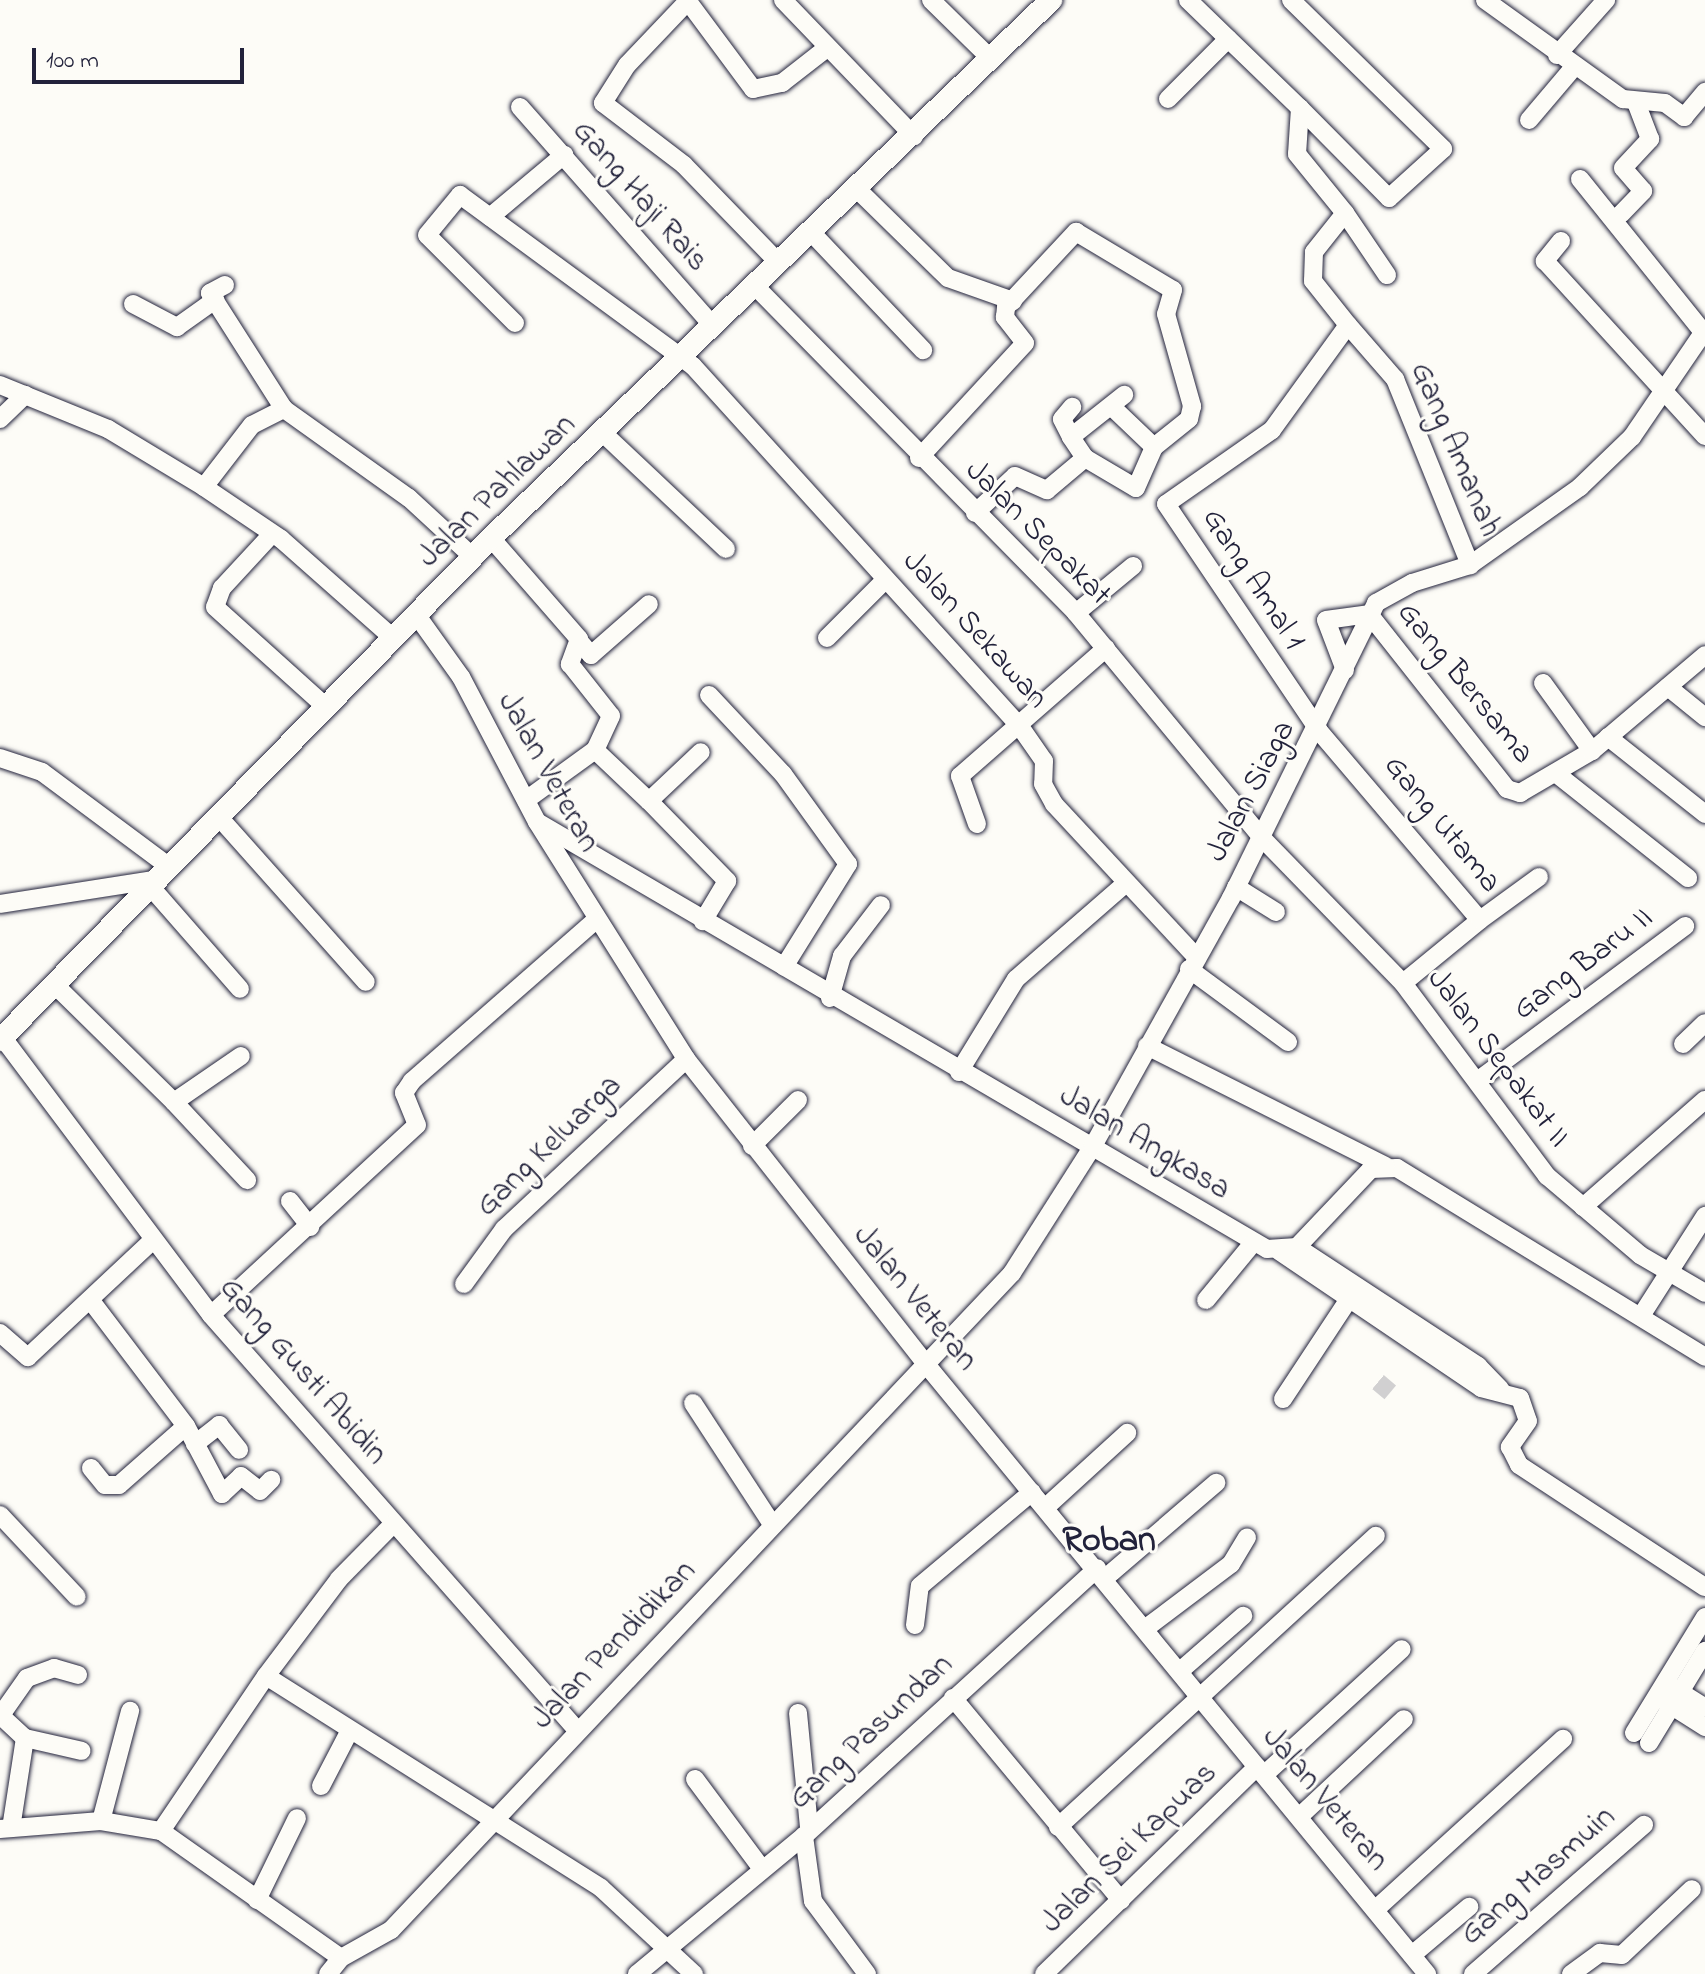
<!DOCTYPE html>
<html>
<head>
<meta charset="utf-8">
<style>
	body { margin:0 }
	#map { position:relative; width:1705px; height:1974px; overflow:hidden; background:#fdfcf7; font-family:"Indie Flower",sans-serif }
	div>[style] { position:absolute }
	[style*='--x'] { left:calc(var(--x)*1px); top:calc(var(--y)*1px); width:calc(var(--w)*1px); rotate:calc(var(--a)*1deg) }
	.minor-tunnel>* { height:18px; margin-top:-9px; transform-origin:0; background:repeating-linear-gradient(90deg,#d1d0d1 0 18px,transparent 0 27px) }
	.roads { filter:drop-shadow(0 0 2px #22223b) drop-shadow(0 0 2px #22223b) }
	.minor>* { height:18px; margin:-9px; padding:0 9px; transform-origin:9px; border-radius:9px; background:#fdfcf7 }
	.major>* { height:22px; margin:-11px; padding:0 11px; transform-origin:11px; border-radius:11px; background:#fdfcf7 }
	span { translate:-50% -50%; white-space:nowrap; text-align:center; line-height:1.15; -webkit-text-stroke:6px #fdfcf7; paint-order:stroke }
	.street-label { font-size:32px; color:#22223b }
	.quarter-label { font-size:36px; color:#22223b; font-weight:700 }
	.scale { position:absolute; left:32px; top:48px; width:212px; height:36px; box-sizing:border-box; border:4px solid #22223b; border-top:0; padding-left:10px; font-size:24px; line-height:28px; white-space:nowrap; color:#22223b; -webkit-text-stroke:6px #fdfcf7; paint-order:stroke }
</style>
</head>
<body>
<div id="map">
	<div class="minor-tunnel">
		<i style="--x:1378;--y:1382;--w:16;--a:40"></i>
	</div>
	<div class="roads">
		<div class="minor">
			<i style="--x:687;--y:0;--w:111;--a:53.4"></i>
			<i style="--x:753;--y:89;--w:30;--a:-12"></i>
			<i style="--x:782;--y:83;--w:58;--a:-38"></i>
			<i style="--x:783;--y:0;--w:189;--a:46.1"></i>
			<i style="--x:931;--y:0;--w:83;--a:44.5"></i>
			<i style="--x:1188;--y:0;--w:156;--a:44"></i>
			<i style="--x:1300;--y:108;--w:46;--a:93.7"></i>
			<i style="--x:1297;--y:154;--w:76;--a:50.9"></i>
			<i style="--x:1345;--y:213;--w:50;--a:128.5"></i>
			<i style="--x:1314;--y:252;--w:29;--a:92"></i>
			<i style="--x:1313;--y:281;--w:56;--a:51.5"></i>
			<i style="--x:1348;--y:325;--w:130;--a:125.9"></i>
			<i style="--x:1272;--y:430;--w:129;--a:145.1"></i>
			<i style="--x:1166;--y:504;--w:274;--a:56"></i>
			<i style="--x:1319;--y:731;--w:248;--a:49.6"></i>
			<i style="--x:1480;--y:920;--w:99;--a:140.7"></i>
			<i style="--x:1291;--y:0;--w:213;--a:44.4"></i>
			<i style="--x:1443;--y:149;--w:73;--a:137.8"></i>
			<i style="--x:1389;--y:198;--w:127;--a:-134.7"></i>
			<i style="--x:1485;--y:0;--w:170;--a:35.7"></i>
			<i style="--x:1623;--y:99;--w:42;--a:5.4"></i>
			<i style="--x:1665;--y:103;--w:24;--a:36"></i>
			<i style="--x:1684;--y:117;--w:33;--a:-50"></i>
			<i style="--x:688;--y:1;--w:88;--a:133.6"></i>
			<i style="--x:627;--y:65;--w:45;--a:122.3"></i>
			<i style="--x:603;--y:103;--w:102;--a:37.4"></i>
			<i style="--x:684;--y:165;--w:136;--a:45.9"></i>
			<i style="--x:1557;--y:55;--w:74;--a:-48.3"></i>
			<i style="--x:1168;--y:99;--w:85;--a:-45"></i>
			<i style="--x:520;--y:107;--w:292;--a:48.6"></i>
			<i style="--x:1529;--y:120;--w:70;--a:-49.7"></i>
			<i style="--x:1580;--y:179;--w:196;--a:51.2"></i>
			<i style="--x:857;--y:189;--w:127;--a:44.4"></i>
			<i style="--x:948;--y:278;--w:69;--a:19.5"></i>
			<i style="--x:1345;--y:213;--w:75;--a:55.9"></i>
			<i style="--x:1621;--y:214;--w:32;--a:-46"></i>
			<i style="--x:1643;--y:191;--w:30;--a:-131"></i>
			<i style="--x:1623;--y:168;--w:40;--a:-47"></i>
			<i style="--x:1650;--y:139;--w:39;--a:-111"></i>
			<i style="--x:490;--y:217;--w:97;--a:-40"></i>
			<i style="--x:811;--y:232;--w:163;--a:46.5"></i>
			<i style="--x:1561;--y:241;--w:26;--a:129"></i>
			<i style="--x:1545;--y:261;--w:237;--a:47.6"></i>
			<i style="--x:225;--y:285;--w:17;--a:152"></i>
			<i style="--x:210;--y:293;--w:138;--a:57.5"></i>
			<i style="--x:755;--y:286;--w:458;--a:45.5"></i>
			<i style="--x:1076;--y:613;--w:291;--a:50.4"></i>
			<i style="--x:1261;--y:837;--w:204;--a:45.8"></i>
			<i style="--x:1403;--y:983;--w:241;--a:53.3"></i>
			<i style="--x:1547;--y:1176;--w:122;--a:40.3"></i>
			<i style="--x:1640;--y:1255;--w:75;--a:30.3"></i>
			<i style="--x:133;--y:304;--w:50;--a:27.6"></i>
			<i style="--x:177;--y:327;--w:47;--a:-35.4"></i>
			<i style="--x:515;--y:323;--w:124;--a:-135"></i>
			<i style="--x:427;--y:235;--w:52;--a:-50.5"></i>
			<i style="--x:460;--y:195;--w:289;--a:36.3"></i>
			<i style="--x:693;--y:366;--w:488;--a:47.8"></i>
			<i style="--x:1021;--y:728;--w:40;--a:55.1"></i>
			<i style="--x:1044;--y:761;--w:23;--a:92"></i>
			<i style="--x:1043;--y:784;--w:23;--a:61"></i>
			<i style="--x:1054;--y:804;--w:210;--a:47.1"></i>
			<i style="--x:1348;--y:325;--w:72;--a:49"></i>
			<i style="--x:1395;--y:379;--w:201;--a:68"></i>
			<i style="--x:0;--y:385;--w:117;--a:22.2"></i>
			<i style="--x:108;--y:429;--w:112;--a:31.1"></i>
			<i style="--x:204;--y:487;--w:93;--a:34"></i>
			<i style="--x:281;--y:539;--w:151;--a:41.5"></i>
			<i style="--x:0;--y:419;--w:35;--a:-44"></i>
			<i style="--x:603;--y:433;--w:169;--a:43.3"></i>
			<i style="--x:1071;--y:437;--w:20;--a:-117"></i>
			<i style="--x:1062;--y:419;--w:16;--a:-50"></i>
			<i style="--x:919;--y:458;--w:156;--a:-47.3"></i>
			<i style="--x:1025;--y:343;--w:33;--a:-128"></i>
			<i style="--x:1005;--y:317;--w:10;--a:-84"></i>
			<i style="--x:1006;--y:307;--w:103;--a:-47"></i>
			<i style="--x:1076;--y:232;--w:113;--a:30.9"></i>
			<i style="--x:1173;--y:290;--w:25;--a:106"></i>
			<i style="--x:1166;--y:314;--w:96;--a:74.2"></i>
			<i style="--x:1192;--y:406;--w:13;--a:103"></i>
			<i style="--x:1189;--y:419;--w:45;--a:141.3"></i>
			<i style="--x:1154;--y:447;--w:59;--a:-136.4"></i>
			<i style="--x:1085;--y:458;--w:59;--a:30.5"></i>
			<i style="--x:1136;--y:488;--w:45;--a:-66.3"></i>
			<i style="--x:204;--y:487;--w:78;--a:-52.3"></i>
			<i style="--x:252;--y:425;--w:36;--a:-27"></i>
			<i style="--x:284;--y:409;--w:153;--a:35.5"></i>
			<i style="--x:409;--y:498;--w:87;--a:42.7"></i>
			<i style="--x:975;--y:513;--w:54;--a:-42.8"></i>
			<i style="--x:1015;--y:476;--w:35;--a:24"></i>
			<i style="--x:1047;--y:490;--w:50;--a:-40.1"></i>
			<i style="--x:1085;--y:458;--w:25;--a:-124"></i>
			<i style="--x:1071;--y:437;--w:68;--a:-38.4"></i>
			<i style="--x:272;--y:534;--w:74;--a:132.8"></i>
			<i style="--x:222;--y:588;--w:20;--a:110"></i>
			<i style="--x:215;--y:607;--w:149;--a:42"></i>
			<i style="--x:491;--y:538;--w:134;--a:48.9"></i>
			<i style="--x:579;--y:639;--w:27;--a:110"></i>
			<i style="--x:570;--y:664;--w:66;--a:51.7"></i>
			<i style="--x:611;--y:716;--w:38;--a:115"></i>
			<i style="--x:1076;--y:613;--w:74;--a:-39.5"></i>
			<i style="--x:418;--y:617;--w:74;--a:54.4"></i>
			<i style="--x:461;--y:677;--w:164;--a:62.3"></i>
			<i style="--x:537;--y:822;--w:280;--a:57.8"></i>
			<i style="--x:686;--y:1059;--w:387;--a:51.8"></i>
			<i style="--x:925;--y:1363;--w:791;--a:50.59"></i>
			<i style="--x:827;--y:638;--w:83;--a:-45"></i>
			<i style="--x:580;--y:642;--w:17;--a:50"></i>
			<i style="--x:591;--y:655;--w:77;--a:-41.3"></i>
			<i style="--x:1345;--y:670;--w:53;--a:-110.8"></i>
			<i style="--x:1326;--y:620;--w:43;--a:-7.9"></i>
			<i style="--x:1369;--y:614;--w:223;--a:51.7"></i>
			<i style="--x:1507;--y:789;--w:14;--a:17"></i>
			<i style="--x:1520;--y:793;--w:83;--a:-30.3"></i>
			<i style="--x:1592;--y:751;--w:148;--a:-40.3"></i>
			<i style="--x:1543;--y:683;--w:84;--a:54.2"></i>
			<i style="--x:1668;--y:687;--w:48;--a:39"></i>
			<i style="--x:709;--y:695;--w:108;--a:46.9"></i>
			<i style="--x:783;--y:774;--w:111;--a:54.2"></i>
			<i style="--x:848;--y:864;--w:121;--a:121.9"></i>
			<i style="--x:1608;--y:737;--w:124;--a:38.4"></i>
			<i style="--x:0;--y:758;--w:44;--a:18.4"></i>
			<i style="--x:42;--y:772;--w:157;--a:36.7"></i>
			<i style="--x:1558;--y:775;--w:166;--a:38.4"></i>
			<i style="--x:526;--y:800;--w:85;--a:-35.9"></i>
			<i style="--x:595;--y:750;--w:74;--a:43.4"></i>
			<i style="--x:649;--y:801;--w:71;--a:-43.3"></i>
			<i style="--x:649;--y:801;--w:112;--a:45.7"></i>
			<i style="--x:727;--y:881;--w:47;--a:121"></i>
			<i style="--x:218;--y:816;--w:222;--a:48.3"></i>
			<i style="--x:539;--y:823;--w:843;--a:30.33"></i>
			<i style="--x:1267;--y:1249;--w:30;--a:-4"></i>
			<i style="--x:1297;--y:1247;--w:108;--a:-46.5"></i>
			<i style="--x:1371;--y:1169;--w:26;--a:-2"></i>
			<i style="--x:1397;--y:1168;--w:361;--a:31.5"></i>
			<i style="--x:977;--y:824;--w:51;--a:-109.5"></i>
			<i style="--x:960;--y:776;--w:194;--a:-41.2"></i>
			<i style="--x:149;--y:885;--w:138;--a:48.8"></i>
			<i style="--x:1236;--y:887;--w:47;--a:32"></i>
			<i style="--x:0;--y:904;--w:155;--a:-8.9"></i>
			<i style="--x:1480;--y:920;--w:73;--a:-36.1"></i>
			<i style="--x:1189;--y:969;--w:123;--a:36.4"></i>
			<i style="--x:55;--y:985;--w:167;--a:44.5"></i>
			<i style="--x:174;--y:1102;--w:81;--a:-34.5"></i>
			<i style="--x:830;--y:998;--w:44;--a:-74.1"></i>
			<i style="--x:842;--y:956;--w:64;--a:-52.6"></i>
			<i style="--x:3;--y:1038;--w:346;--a:53.1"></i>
			<i style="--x:211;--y:1315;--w:552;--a:48.6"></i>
			<i style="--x:1683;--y:1044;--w:30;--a:-44"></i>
			<i style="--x:1147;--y:1046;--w:267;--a:26.7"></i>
			<i style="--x:959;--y:1072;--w:109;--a:-58.5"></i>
			<i style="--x:1016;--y:979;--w:145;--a:-41.1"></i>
			<i style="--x:1480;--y:1079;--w:256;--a:-36.7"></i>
			<i style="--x:174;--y:1102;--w:107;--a:46.9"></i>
			<i style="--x:752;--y:1146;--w:65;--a:-45"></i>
			<i style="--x:290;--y:1201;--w:33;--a:52"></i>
			<i style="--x:1583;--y:1207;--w:162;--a:-41.3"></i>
			<i style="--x:1297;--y:1247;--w:217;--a:33.3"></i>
			<i style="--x:1478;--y:1366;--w:32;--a:46"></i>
			<i style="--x:1279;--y:1251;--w:244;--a:34.1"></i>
			<i style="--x:1481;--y:1388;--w:40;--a:14.4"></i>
			<i style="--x:1520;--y:1398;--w:24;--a:71"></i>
			<i style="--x:1528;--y:1421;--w:32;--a:125"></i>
			<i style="--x:1510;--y:1447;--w:20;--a:63"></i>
			<i style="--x:1519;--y:1465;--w:222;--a:33.3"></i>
			<i style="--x:464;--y:1284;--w:68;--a:-54"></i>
			<i style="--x:504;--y:1229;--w:249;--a:-43"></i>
			<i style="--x:1206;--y:1300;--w:74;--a:-50.5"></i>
			<i style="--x:211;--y:1315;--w:280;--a:-42.7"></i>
			<i style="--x:417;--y:1125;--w:35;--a:-112"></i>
			<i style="--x:404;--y:1093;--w:14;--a:-56"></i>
			<i style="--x:412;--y:1081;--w:244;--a:-41.2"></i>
			<i style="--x:1641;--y:1316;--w:119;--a:-57.4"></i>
			<i style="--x:0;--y:1333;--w:37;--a:41"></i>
			<i style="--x:28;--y:1357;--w:171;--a:-43.1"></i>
			<i style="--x:1283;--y:1399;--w:127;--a:-56.6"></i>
			<i style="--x:693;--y:1403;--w:145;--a:56.9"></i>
			<i style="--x:186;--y:1426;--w:77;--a:62.1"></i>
			<i style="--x:222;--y:1494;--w:26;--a:-43"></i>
			<i style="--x:241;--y:1476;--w:24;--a:38"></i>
			<i style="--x:260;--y:1491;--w:16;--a:-45"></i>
			<i style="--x:195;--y:1444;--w:31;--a:-38"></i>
			<i style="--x:219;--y:1425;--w:32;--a:51"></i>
			<i style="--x:91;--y:1468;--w:22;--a:51"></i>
			<i style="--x:105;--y:1485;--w:14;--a:0"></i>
			<i style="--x:119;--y:1485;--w:89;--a:-41.4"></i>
			<i style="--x:186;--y:1426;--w:156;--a:-127.2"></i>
			<i style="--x:1046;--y:1507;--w:110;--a:-42.4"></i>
			<i style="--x:0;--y:1515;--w:112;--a:46.8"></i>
			<i style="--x:1104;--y:1579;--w:148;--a:-40.6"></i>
			<i style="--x:915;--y:1625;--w:39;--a:-83"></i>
			<i style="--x:920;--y:1586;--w:146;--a:-40"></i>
			<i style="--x:1146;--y:1628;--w:106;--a:-37"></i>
			<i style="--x:1231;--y:1564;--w:31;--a:-59"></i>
			<i style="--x:1180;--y:1671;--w:84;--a:-41.1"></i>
			<i style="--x:266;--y:1676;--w:396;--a:32.3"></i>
			<i style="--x:601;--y:1888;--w:127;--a:42.8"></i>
			<i style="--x:1672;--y:1687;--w:39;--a:32"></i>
			<i style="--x:953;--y:1698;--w:263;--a:50.3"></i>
			<i style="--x:1664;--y:1701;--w:49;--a:32.4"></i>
			<i style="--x:798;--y:1713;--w:116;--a:84.5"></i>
			<i style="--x:0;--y:1715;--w:34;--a:43"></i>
			<i style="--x:25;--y:1738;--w:91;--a:98.8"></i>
			<i style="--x:1;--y:1715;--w:45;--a:-54.9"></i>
			<i style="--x:27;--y:1678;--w:29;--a:-20"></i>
			<i style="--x:54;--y:1668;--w:25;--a:16"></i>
			<i style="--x:1634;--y:1733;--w:136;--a:-58.5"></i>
			<i style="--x:25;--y:1738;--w:58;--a:12.8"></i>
			<i style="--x:1649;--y:1743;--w:108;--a:-58.7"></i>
			<i style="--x:1265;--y:1774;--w:185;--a:-42.4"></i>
			<i style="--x:695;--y:1779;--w:112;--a:53.3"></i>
			<i style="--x:321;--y:1786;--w:63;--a:-62.6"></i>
			<i style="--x:1300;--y:1816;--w:142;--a:-43"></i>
			<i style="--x:101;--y:1821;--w:114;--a:-75.2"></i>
			<i style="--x:1058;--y:1827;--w:431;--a:-42.5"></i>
			<i style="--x:0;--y:1829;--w:101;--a:-4.5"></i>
			<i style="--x:101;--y:1821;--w:61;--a:9.5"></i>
			<i style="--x:161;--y:1831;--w:220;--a:35.2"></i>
			<i style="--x:161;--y:1831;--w:187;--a:-55.9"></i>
			<i style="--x:266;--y:1676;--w:121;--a:-53"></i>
			<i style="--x:339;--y:1579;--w:78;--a:-45.5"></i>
			<i style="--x:257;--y:1900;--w:91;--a:-64"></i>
			<i style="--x:1376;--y:1909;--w:253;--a:-42.3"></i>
			<i style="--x:1412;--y:1955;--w:75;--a:-40.1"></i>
			<i style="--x:341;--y:1958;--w:57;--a:-29.2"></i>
			<i style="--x:391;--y:1930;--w:904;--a:-46.61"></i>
			<i style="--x:1012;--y:1273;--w:151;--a:-57.5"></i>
			<i style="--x:1093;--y:1146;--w:284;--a:-60.9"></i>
			<i style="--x:1231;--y:898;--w:329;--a:-63.8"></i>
			<i style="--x:1376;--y:603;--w:41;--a:-29.1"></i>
			<i style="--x:1412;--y:583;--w:61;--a:-17.2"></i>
			<i style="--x:1470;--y:565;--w:135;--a:-35.3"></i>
			<i style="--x:1580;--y:487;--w:72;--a:-43.9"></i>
			<i style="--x:1632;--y:437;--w:130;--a:-55.7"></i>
			<i style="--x:328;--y:1974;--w:21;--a:-51"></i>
			<i style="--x:637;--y:1974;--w:217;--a:-39.6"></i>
			<i style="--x:867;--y:1974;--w:91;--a:-126.5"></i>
			<i style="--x:813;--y:1901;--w:66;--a:-97.9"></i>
			<i style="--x:804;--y:1836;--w:397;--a:-42.4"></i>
			<i style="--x:1044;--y:1974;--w:297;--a:-44.2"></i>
			<i style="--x:1473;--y:1974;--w:227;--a:-41.1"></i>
			<i style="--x:1571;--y:1974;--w:36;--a:-36"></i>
			<i style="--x:1600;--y:1953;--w:22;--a:5"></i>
			<i style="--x:1622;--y:1955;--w:96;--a:-43.3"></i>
		</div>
		<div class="major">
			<i style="--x:0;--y:1040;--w:702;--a:-45.63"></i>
			<i style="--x:491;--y:538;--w:777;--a:-43.85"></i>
		</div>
	</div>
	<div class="street-label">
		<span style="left:639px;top:197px;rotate:49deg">Gang Haji Rais</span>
		<span style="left:1454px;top:450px;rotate:67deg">Gang Amanah</span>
		<span style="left:498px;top:492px;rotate:-44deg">Jalan Pahlawan</span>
		<span style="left:1037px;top:534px;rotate:45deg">Jalan Sepakat</span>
		<span style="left:1252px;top:580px;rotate:57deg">Gang Amal 1</span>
		<span style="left:974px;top:631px;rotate:48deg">Jalan Sekawan</span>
		<span style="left:1464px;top:684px;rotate:51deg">Gang Bersama</span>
		<span style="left:547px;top:773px;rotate:61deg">Jalan Veteran</span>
		<span style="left:1252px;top:792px;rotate:-62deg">Jalan Siaga</span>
		<span style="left:1441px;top:825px;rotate:51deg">Gang Utama</span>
		<span style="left:1584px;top:965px;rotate:-37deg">Gang Baru II</span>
		<span style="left:1497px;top:1059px;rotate:53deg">Jalan Sepakat II</span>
		<span style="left:1144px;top:1144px;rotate:31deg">Jalan Angkasa</span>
		<span style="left:550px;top:1147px;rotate:-44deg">Gang Keluarga</span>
		<span style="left:914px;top:1299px;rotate:51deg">Jalan Veteran</span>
		<span style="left:302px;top:1372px;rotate:49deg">Gang Gusti Abidin</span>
		<span style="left:615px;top:1646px;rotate:-46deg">Jalan Pendidikan</span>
		<span style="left:872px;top:1733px;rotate:-43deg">Gang Pasundan</span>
		<span style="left:1324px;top:1800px;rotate:50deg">Jalan Veteran</span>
		<span style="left:1130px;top:1849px;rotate:-44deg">Jalan Sei Kapuas</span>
		<span style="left:1539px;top:1877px;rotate:-41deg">Gang Masmuin</span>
	</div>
	<div class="quarter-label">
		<span style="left:1109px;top:1542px">Roban</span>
	</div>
	<div class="scale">100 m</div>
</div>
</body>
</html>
